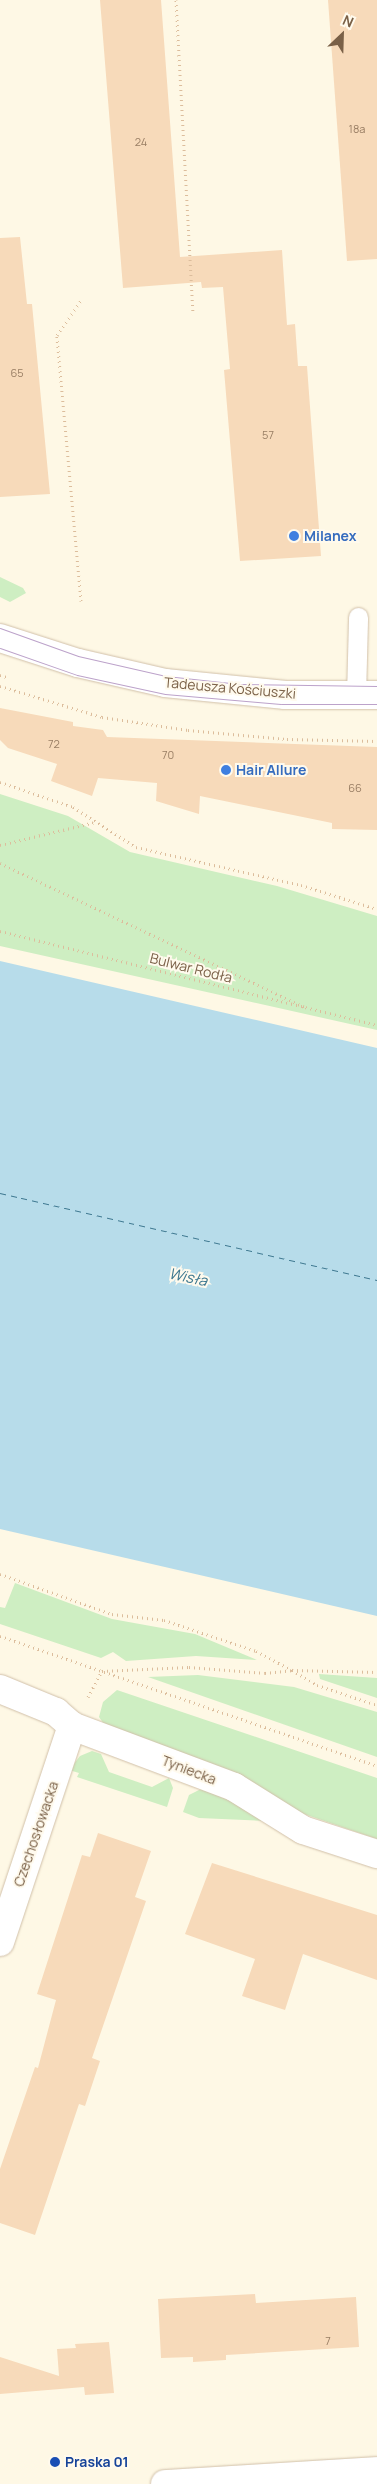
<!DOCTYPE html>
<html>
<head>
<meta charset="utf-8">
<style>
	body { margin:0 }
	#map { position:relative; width:377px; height:2484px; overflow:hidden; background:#fef8e5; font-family:Manrope,sans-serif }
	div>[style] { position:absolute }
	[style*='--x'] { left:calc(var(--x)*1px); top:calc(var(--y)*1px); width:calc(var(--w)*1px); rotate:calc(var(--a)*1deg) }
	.green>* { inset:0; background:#ceeec2 }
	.water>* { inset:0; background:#b7dcea }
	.ferry>* { height:1px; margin-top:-0.5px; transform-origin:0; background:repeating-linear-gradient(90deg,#3e7890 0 6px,transparent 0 11px) }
	.building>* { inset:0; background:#f7daba }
	.path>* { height:3px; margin-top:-1.5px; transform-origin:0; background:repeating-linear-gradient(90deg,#dcbd9c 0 1px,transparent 0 5px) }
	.roads { filter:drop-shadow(0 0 1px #d1c0a9) drop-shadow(0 0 1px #d1c0a9) }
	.lane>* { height:19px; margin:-9.5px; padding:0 9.5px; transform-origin:9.5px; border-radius:9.5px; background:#fff }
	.street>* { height:28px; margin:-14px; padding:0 14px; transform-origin:14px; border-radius:14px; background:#fff }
	.secondary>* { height:28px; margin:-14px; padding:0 14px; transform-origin:14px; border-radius:14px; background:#fff }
	.tram>* { height:1px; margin:-0.5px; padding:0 0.5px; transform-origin:0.5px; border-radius:0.5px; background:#bca2ca }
	.dots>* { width:14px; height:14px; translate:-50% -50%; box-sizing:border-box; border:2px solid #fffaed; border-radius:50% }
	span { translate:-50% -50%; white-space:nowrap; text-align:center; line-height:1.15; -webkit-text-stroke:4px #fffaed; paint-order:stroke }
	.number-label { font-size:11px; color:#997e64 }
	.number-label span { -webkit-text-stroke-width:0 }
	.shop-label { font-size:14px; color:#366cbe; font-weight:700 }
	.left { translate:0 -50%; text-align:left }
	.street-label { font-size:14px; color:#7a6047 }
	.transit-label { font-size:14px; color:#164399; font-weight:700 }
	.water-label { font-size:15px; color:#3e7890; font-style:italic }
	.north { position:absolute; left:317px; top:10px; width:50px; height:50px; -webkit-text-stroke:4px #fffaed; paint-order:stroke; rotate:24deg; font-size:14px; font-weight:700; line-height:20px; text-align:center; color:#7a6047 }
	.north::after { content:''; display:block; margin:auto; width:18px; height:22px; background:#7a6047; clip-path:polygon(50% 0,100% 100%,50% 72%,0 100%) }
</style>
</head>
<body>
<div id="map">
	<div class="green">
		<i style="clip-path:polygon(0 577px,23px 588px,26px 593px,10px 602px,0 597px)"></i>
		<i style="clip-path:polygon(0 794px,68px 816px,130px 852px,277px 886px,377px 916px,377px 1030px,0 946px)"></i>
		<i style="clip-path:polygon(15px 1583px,112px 1619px,195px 1634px,257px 1660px,196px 1656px,126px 1661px,113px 1652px,101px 1658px,0 1624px,0 1607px,5px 1608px)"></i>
		<i style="clip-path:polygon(319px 1674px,377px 1678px,377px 1698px,320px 1679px)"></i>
		<i style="clip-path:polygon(198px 1675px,294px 1687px,377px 1712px,377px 1757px,148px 1677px)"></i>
		<i style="clip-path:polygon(117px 1690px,377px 1778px,377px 1839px,298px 1812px,229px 1771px,106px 1727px,99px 1717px,103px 1702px)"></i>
		<i style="clip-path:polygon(92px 1751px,101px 1754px,109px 1772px,152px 1787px,169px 1778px,173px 1788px,167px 1807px,77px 1777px,79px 1773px,69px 1770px,80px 1756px)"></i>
		<i style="clip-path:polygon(201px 1789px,233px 1802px,266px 1821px,199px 1818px,183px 1812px,189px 1795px)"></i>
	</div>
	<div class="water">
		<i style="clip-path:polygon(0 961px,377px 1048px,377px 1616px,0 1529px)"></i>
	</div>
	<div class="ferry">
		<i style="--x:0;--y:1193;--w:387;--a:13"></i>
	</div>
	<div class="building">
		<i style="clip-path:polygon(100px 0,161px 0,180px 257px,282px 250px,287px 325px,295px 324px,298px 366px,307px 366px,321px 556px,240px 561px,224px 370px,230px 369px,223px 287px,202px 288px,201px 282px,123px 288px)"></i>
		<i style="clip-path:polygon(328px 0,377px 0,377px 259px,347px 261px)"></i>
		<i style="clip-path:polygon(20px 237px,27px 304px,32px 304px,50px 494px,0 497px,0 238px)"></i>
		<i style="clip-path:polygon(0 708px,73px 722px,73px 726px,103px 730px,107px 737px,377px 747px,377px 830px,332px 829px,332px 823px,200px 796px,199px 814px,156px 801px,157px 783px,98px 778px,92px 796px,51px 781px,57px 764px,8px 748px,0 740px)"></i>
		<i style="clip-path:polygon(98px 1833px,151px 1851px,135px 1897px,146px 1901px,92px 2058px,100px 2061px,85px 2106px,79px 2104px,35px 2235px,0 2223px,0 2169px,35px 2067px,38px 2068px,56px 2000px,37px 1994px,82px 1855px,90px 1857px)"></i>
		<i style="clip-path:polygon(212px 1863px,377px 1915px,377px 1980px,303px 1954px,285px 2010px,242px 1996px,255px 1959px,185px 1934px)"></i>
		<i style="clip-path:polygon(255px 2294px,256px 2303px,356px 2297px,359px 2347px,226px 2355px,226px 2360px,193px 2362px,193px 2357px,161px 2358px,158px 2299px)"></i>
		<i style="clip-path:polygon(109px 2342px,114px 2393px,85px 2395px,84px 2387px,0 2394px,0 2357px,59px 2376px,57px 2349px,76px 2348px,75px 2344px)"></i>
	</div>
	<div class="path">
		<i style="--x:176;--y:0;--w:313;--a:86.9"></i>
		<i style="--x:81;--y:601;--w:267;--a:-95.2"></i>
		<i style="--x:57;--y:335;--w:44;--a:-55.2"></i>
		<i style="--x:0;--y:675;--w:9;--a:18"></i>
		<i style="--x:0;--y:686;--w:107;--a:16.9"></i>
		<i style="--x:102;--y:717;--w:87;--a:8.6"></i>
		<i style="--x:188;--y:730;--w:99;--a:5.2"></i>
		<i style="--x:287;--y:739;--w:90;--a:1.3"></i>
		<i style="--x:0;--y:782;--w:77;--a:18.9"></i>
		<i style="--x:73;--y:807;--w:75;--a:32.4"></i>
		<i style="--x:136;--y:847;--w:169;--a:13"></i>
		<i style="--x:301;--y:885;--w:80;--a:17.5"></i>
		<i style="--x:0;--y:845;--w:98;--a:-13.6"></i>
		<i style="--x:0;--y:863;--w:337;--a:25.3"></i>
		<i style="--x:0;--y:931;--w:389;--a:14"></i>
		<i style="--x:0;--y:1574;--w:119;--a:19.7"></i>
		<i style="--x:112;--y:1614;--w:52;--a:6.6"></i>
		<i style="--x:164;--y:1620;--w:97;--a:18.6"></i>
		<i style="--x:256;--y:1651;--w:41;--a:27.8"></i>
		<i style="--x:292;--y:1670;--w:85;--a:1.3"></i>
		<i style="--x:0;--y:1636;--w:399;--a:19"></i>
		<i style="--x:88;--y:1697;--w:30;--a:-62"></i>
		<i style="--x:102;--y:1671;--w:87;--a:-2.6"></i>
		<i style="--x:189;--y:1667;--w:76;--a:4.5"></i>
		<i style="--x:265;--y:1673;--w:27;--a:-6"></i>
		<i style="--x:292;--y:1670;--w:29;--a:31"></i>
		<i style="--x:317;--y:1685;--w:63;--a:18.4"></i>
	</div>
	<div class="roads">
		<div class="lane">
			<i style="--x:356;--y:696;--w:79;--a:-88.5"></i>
		</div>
		<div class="street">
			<i style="--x:0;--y:1689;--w:61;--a:22.3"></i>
			<i style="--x:56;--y:1712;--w:21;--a:41"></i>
			<i style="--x:72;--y:1726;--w:173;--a:20.6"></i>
			<i style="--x:234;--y:1787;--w:81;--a:31.9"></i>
			<i style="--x:303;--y:1830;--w:78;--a:18"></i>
			<i style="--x:0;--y:1942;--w:228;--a:-71.6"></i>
		</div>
		<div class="secondary">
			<i style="--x:0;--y:638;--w:82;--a:17.8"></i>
			<i style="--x:78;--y:663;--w:89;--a:12.9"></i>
			<i style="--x:165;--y:683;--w:121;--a:5.7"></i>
			<i style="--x:285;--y:695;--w:92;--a:0"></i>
			<i style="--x:165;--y:2484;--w:212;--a:-3.5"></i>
		</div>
	</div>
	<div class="tram">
		<i style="--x:0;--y:628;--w:83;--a:19.7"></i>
		<i style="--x:78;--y:656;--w:90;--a:12.8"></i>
		<i style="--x:166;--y:676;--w:74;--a:6.2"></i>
		<i style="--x:240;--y:684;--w:137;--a:0.8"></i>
		<i style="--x:0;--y:648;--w:82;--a:19.3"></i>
		<i style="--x:77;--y:675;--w:90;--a:12.2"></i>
		<i style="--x:165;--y:694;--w:116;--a:4.9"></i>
		<i style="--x:281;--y:704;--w:96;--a:0"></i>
	</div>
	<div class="dots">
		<i style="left:294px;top:536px;background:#3f7fe0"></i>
		<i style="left:226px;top:770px;background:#3f7fe0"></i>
		<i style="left:55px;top:2462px;background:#1a4fb4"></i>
	</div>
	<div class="number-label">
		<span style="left:357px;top:129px">18a</span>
		<span style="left:141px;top:142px">24</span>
		<span style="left:17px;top:373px">65</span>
		<span style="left:268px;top:435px">57</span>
		<span style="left:54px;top:744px">72</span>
		<span style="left:168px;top:755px">70</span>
		<span style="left:355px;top:788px">66</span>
		<span style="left:328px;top:2341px">7</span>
	</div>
	<div class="shop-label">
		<span class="left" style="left:304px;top:536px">Milanex</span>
		<span class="left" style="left:236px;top:770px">Hair Allure</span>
	</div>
	<div class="street-label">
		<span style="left:230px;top:688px;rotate:5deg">Tadeusza Kościuszki</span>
		<span style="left:191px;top:968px;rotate:14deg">Bulwar Rodła</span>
		<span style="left:189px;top:1770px;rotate:21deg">Tyniecka</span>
		<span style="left:36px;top:1834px;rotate:-71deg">Czechosłowacka</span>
	</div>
	<div class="transit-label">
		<span class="left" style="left:65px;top:2462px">Praska 01</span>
	</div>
	<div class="water-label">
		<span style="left:188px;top:1277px;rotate:12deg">Wisła</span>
	</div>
	<div class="north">N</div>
</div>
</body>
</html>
